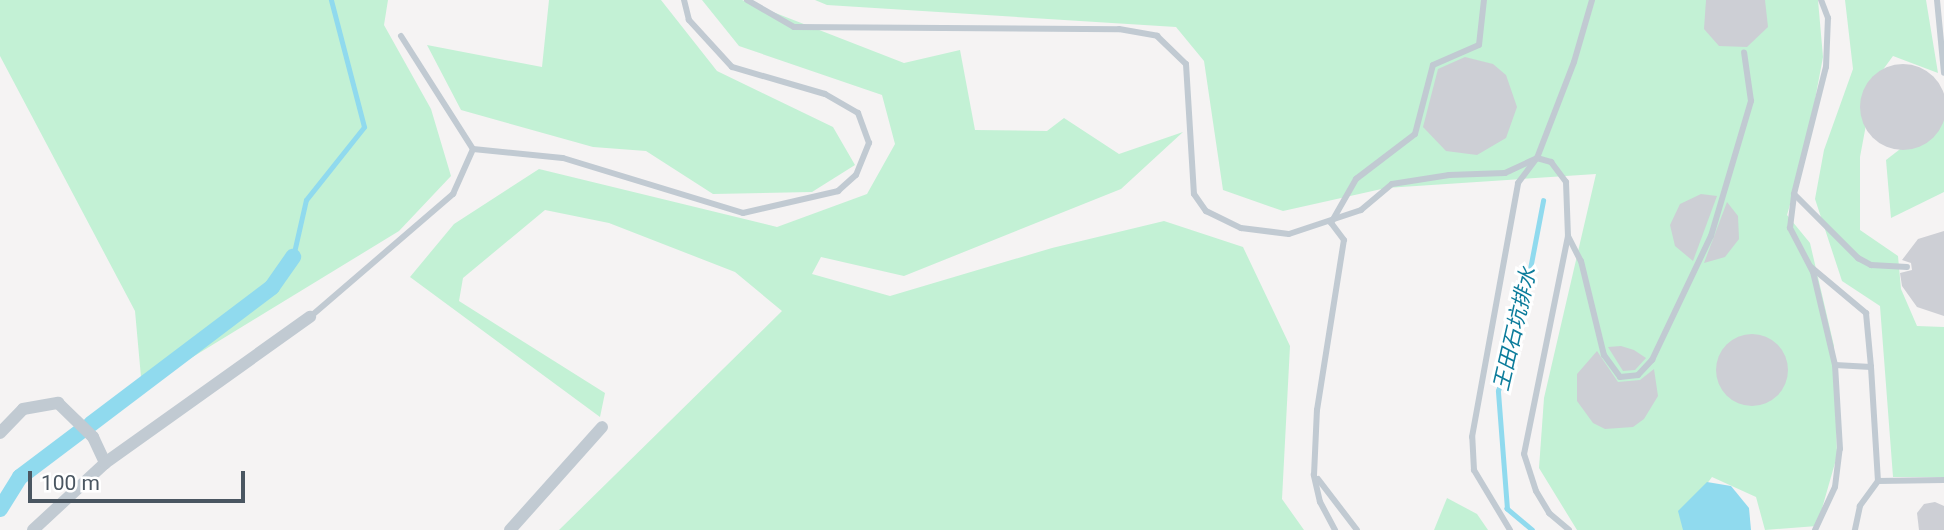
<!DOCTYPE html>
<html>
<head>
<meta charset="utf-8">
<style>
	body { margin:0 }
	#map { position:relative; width:1944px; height:530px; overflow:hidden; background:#f5f3f3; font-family:Roboto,"Noto Sans TC",sans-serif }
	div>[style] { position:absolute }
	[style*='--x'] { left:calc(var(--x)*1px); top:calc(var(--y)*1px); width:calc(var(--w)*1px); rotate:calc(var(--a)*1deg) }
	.green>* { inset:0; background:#c3f1d5 }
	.water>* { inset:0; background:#90daee }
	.stream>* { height:4.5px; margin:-2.25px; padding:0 2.25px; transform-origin:2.25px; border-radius:2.25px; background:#90daee }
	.canal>* { height:16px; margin:-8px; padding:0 8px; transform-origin:8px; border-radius:8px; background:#90daee }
	.building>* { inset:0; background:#cdcfd5 }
	.round { border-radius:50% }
	.lane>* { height:6px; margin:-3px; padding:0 3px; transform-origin:3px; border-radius:3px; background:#c1cad2 }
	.street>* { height:12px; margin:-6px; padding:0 6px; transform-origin:6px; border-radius:6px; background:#c1cad2 }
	span { translate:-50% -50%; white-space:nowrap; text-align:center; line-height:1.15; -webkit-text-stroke:6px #fff; paint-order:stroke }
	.water-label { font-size:21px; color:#0c7c9b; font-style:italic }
	.scale { position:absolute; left:28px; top:471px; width:217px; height:32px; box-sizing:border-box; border:4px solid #4a5661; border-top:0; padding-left:9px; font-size:21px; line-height:24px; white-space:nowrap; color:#4a5661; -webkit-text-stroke:5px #fff; paint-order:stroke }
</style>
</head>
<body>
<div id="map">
	<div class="green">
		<i style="clip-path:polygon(0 0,388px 0,384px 25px,431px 109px,451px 176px,399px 231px,142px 388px,135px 311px,0 56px)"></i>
		<i style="clip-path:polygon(549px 0,661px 0,717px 71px,833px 127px,855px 165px,812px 192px,713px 194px,646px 151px,593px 147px,461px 110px,427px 45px,542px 67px)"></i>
		<i style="clip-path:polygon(702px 0,742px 0,904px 63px,960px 50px,975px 130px,1047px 131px,1064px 118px,1119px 154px,1183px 132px,1121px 189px,904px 276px,821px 257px,812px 274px,890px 296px,1052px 248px,1164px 221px,1243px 247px,1290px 346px,1282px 499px,1304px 530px,559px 530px,782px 311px,735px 272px,609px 223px,545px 210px,463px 278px,459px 301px,605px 393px,600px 417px,410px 277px,454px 224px,539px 169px,777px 227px,867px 194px,895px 144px,882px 95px,739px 46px)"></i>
		<i style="clip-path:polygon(815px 0,1818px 0,1823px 57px,1805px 153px,1787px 215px,1810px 243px,1834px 346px,1837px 456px,1817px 526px,1765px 530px,1756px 497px,1712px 477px,1683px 516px,1686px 530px,1577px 530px,1539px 468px,1544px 398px,1596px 174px,1386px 188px,1283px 211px,1223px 190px,1204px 61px,1176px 27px,827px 5px)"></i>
		<i style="clip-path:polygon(1845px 0,1926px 0,1938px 73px,1893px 56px,1874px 82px,1860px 157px,1860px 230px,1898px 256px,1901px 289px,1917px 326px,1944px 327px,1944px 477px,1893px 477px,1880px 306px,1842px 281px,1815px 199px,1824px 150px,1853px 69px)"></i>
		<i style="clip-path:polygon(1944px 115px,1944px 192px,1891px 218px,1886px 160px)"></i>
		<i style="clip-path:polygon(1447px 498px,1477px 514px,1488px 530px,1434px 530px)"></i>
	</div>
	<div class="water">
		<i style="clip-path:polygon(1707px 482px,1731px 486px,1749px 508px,1751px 530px,1683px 530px,1678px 511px)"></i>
	</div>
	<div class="stream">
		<i style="--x:293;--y:257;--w:58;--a:-77.2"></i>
		<i style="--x:306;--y:200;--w:93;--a:-51.5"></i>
		<i style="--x:364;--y:127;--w:131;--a:-104.6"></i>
		<i style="--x:1532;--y:530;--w:33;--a:-140"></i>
		<i style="--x:1507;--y:509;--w:118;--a:-94.4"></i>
		<i style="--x:1498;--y:391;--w:105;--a:-74.5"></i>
		<i style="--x:1526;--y:290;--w:91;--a:-79.2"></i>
	</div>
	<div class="canal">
		<i style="--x:91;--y:424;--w:227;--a:-37.1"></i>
		<i style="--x:272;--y:287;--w:37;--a:-55"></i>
		<i style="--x:0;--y:509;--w:38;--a:-58"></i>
		<i style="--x:20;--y:477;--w:76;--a:-37"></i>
	</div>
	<div class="building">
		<i style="clip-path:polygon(1706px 0,1765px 0,1768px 27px,1747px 47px,1719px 46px,1704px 29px)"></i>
		<i style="clip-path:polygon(1465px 57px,1493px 64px,1506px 75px,1517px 107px,1506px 138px,1477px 155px,1446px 151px,1423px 127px,1438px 69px)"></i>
		<i class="round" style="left:1860px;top:64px;width:86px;height:86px"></i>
		<i style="clip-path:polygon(1701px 194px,1717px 196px,1693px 261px,1675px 246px,1670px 225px,1680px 204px)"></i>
		<i style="clip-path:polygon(1727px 202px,1738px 216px,1739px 239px,1725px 257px,1704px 263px)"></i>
		<i style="clip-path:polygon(1944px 231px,1944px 316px,1917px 307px,1902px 286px,1900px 273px,1912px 270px,1911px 263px,1902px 260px,1918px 239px)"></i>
		<i class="round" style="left:1716px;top:334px;width:72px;height:72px"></i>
		<i style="clip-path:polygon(1621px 346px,1634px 350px,1646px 358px,1635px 370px,1623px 371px,1608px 347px)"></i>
		<i style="clip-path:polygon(1597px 351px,1618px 382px,1640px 380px,1654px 369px,1658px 396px,1644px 419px,1633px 427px,1605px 429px,1593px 423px,1577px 401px,1577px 374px)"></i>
		<i style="clip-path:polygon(1935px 502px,1944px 506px,1944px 530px,1919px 530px,1917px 513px,1924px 504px)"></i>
	</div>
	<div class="lane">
		<i style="--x:747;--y:0;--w:54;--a:29.9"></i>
		<i style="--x:794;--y:27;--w:325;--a:0.4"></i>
		<i style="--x:1119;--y:29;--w:39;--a:10"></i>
		<i style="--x:1157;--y:36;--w:40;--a:44"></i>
		<i style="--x:1186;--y:64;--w:130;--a:86.5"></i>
		<i style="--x:1194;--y:194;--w:21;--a:55"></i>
		<i style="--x:1206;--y:211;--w:39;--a:26"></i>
		<i style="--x:1241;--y:228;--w:48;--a:7.1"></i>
		<i style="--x:1289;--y:234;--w:76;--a:-18.4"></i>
		<i style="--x:1361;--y:210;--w:40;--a:-40"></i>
		<i style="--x:1392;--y:184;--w:58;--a:-9"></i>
		<i style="--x:1449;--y:175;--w:56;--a:-2"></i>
		<i style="--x:1505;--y:173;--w:35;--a:-25"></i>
		<i style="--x:1537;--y:158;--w:15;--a:16"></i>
		<i style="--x:1551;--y:162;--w:25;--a:53"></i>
		<i style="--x:1566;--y:182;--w:54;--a:87.9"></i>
		<i style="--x:1568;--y:236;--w:222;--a:101.4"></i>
		<i style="--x:1524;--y:454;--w:39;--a:72"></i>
		<i style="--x:1536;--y:491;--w:26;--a:59"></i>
		<i style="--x:1549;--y:513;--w:26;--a:40"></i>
		<i style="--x:1937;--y:0;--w:73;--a:84.5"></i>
		<i style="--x:401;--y:36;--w:134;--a:57.5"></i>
		<i style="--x:1794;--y:194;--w:91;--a:45"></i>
		<i style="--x:1858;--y:258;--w:15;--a:28"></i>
		<i style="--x:1871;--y:265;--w:36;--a:3"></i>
		<i style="--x:1568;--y:236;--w:28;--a:63"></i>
		<i style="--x:1581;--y:261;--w:97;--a:76.3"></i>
		<i style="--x:1604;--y:355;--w:27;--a:54"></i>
		<i style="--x:1620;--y:377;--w:18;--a:-6"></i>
		<i style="--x:1638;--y:375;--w:21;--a:-47"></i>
		<i style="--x:1652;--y:360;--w:137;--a:-64.6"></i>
		<i style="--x:1711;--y:236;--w:141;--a:-73.5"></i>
		<i style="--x:1751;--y:101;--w:49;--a:-98.1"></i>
		<i style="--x:1811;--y:267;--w:72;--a:39.9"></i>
		<i style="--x:1866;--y:313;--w:54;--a:84.7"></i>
		<i style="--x:310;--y:317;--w:189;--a:-40.7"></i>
		<i style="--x:453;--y:194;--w:49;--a:-66"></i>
		<i style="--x:473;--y:149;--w:90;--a:5.7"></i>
		<i style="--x:563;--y:158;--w:188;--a:17"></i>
		<i style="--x:743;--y:213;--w:98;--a:-13"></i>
		<i style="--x:838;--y:191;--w:24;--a:-42"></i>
		<i style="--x:856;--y:175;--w:35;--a:-68"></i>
		<i style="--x:869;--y:143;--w:32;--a:-110"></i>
		<i style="--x:858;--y:113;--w:38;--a:-150"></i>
		<i style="--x:825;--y:94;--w:97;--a:-163.8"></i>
		<i style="--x:732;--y:67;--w:64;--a:-132.5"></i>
		<i style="--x:689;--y:20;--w:21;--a:-104"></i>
		<i style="--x:1835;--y:365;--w:36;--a:3"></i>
		<i style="--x:1871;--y:367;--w:114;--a:86.5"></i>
		<i style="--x:1878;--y:481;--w:31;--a:126"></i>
		<i style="--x:1860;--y:506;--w:25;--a:102"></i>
		<i style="--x:1318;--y:479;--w:64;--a:52.6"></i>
		<i style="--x:1878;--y:481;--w:66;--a:-0.9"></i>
		<i style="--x:1335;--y:530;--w:32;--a:-118"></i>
		<i style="--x:1320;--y:502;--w:28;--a:-103"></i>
		<i style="--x:1314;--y:475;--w:65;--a:-87.4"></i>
		<i style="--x:1317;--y:410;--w:172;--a:-81"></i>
		<i style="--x:1344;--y:240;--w:21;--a:-127"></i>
		<i style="--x:1331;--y:223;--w:51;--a:-60.4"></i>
		<i style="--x:1356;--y:179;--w:74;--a:-37.3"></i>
		<i style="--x:1415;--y:134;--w:71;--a:-75.4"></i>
		<i style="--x:1433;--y:65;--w:50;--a:-23.5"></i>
		<i style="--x:1479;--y:45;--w:45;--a:-83.7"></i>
		<i style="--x:1510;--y:530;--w:70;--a:-121"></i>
		<i style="--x:1474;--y:470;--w:33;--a:-93"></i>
		<i style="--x:1472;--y:437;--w:258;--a:-79.7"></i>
		<i style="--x:1518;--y:183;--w:31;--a:-53"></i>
		<i style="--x:1537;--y:158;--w:103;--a:-68.9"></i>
		<i style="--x:1574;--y:62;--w:65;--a:-73.8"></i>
		<i style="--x:1815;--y:530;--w:47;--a:-65.1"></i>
		<i style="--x:1835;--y:487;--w:38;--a:-83"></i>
		<i style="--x:1840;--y:449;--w:84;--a:-93.4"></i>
		<i style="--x:1835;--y:365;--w:96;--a:-103.3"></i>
		<i style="--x:1813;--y:272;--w:50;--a:-117.6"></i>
		<i style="--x:1790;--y:228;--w:34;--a:-83"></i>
		<i style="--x:1794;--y:194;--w:131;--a:-75.9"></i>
		<i style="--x:1826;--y:67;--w:49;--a:-87.7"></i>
		<i style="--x:1828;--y:18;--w:19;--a:-111"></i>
	</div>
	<div class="street">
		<i style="--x:0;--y:433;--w:33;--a:-46"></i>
		<i style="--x:23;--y:409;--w:36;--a:-10"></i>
		<i style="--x:58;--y:403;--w:49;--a:44.2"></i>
		<i style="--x:93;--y:437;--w:29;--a:65"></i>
		<i style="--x:33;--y:530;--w:98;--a:-42.9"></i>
		<i style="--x:105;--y:463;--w:252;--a:-35.5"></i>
		<i style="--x:510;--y:530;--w:138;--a:-48.2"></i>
	</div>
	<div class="water-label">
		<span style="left:1515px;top:329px;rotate:-77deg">王田石坑排水</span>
	</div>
	<div class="scale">100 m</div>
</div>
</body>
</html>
